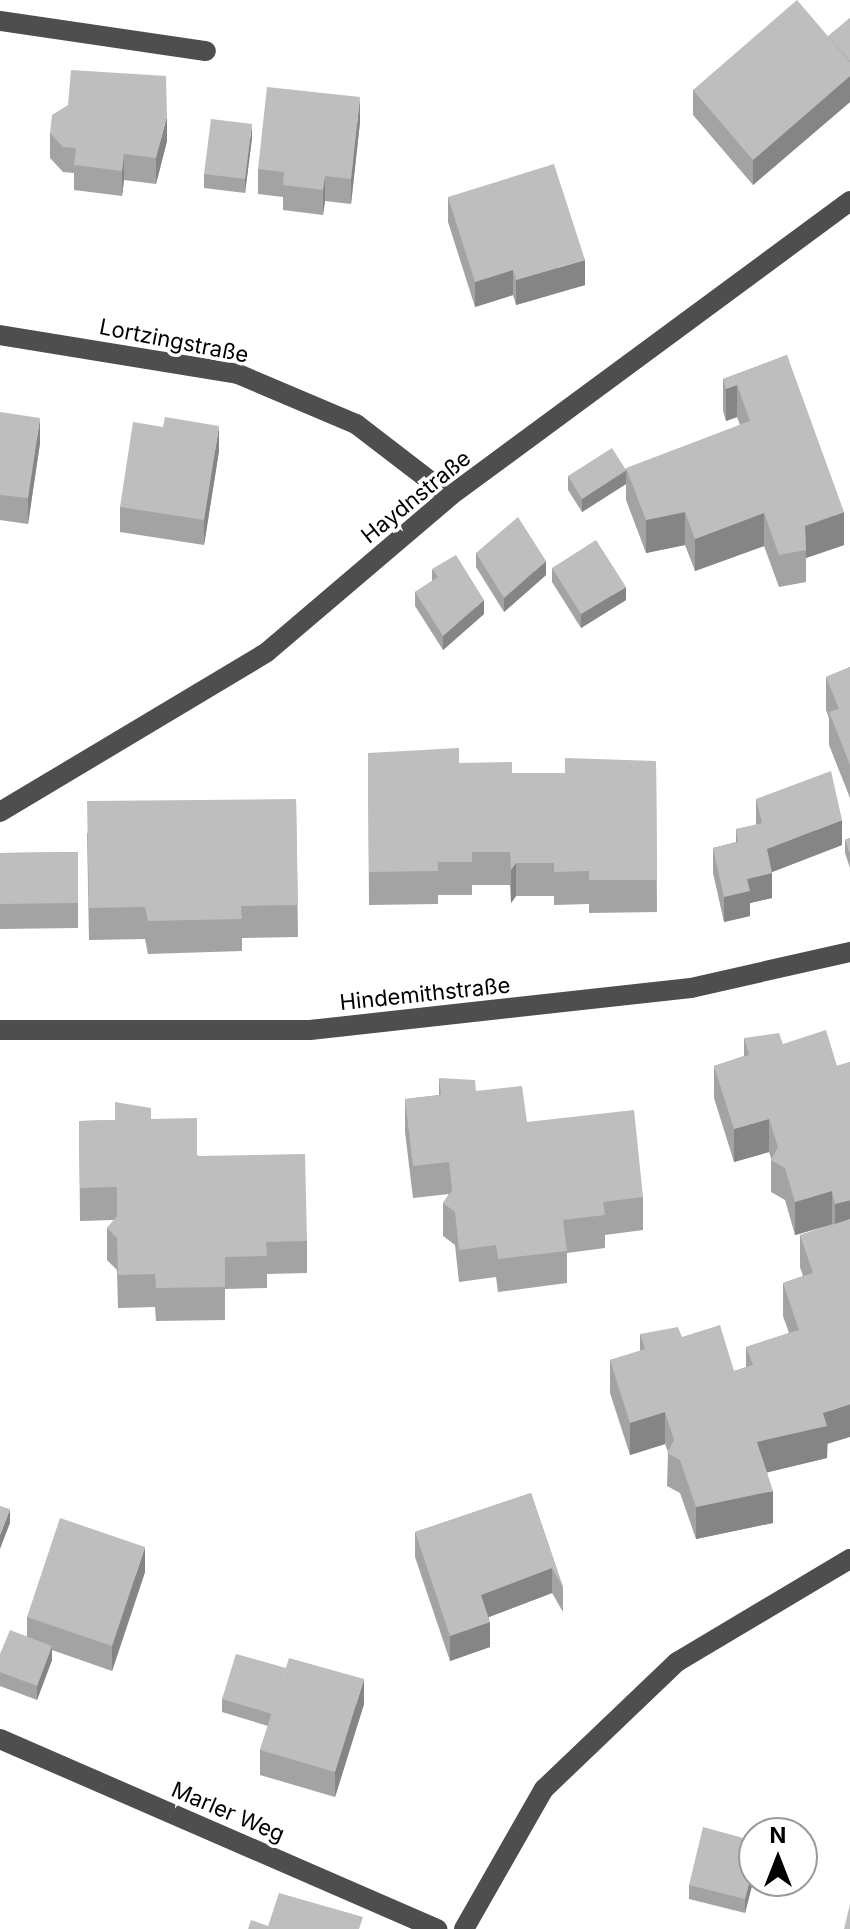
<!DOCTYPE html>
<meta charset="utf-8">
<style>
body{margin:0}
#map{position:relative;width:850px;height:1929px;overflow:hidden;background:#fff;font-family:Inter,sans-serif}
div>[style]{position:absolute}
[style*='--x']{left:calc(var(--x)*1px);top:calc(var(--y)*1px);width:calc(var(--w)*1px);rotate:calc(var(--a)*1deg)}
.minor>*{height:20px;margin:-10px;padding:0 10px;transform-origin:10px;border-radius:10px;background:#4e4e4e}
.wall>*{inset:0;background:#a3a3a3}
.shaded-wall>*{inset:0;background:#858585}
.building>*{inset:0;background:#bebebe}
span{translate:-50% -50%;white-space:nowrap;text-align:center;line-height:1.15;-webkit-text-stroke:7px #fff;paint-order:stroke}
.street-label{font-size:22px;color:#000}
.north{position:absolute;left:738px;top:1817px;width:80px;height:80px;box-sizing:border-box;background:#fff;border:2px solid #999;border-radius:50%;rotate:0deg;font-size:22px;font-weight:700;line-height:32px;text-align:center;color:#000}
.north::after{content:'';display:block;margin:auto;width:28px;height:36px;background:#000;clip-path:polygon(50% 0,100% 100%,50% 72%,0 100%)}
</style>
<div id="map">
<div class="minor">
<i style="--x:0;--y:21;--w:208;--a:8.3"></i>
<i style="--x:0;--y:335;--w:241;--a:9.3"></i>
<i style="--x:238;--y:374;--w:128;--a:23"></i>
<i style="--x:356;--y:424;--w:118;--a:37.5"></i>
<i style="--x:0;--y:812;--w:311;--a:-30.9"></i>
<i style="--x:267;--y:652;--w:240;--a:-40.4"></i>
<i style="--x:450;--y:496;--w:497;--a:-36.4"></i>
<i style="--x:0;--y:1030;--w:310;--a:0"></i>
<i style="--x:310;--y:1030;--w:383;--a:-6.3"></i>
<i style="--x:691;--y:988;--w:163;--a:-12.8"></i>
<i style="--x:0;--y:1739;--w:477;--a:23.5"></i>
<i style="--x:464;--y:1929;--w:161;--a:-60.3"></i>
<i style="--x:544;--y:1789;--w:184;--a:-43.7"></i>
<i style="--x:677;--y:1662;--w:201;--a:-30.8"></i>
</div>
<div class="wall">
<i style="clip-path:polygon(850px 18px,850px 102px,753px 185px,693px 115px,693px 90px,828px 37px)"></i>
<i style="clip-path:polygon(360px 122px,351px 204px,325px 201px,323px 215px,283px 210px,283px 197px,258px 194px,258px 169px)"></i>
<i style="clip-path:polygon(50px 133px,167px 141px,156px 184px,124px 180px,122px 196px,74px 190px,74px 173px,63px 172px,50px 158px)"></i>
<i style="clip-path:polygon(252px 138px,245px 193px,204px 188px,204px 174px)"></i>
<i style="clip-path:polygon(448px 197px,585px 285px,516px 305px,513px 295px,475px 307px,448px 222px)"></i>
<i style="clip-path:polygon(787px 355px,844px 545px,806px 558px,806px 582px,779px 587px,764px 546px,695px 571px,685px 545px,646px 553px,626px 500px,626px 484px,582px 512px,568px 490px,568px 476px,626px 469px,740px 425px,737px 417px,726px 421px,723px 411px,723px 379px)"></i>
<i style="clip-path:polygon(0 412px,40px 443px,28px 524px,0 520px)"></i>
<i style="clip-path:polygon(163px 427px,219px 451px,204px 545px,120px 532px,120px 507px)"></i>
<i style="clip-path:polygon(476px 553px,546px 575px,504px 612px,476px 567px)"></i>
<i style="clip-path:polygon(552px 568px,626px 600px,581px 628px,552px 582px)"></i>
<i style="clip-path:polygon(432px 569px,484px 614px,443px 650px,415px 606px,415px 592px,432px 581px)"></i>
<i style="clip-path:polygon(850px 667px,850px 798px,829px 745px,829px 718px,826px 710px,826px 677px)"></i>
<i style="clip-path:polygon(368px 753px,459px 763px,512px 773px,565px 773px,656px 761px,657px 912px,589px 913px,589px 904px,554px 905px,554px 896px,516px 896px,511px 903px,510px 885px,472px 885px,472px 895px,438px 895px,438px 904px,369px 905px)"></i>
<i style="clip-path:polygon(296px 799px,298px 937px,242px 938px,242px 951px,148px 954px,145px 939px,89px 940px,87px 833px)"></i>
<i style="clip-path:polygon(756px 799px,842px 845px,772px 872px,772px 898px,750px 903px,750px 916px,724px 922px,713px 873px,713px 848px,736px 842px,736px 829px,756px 825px)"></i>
<i style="clip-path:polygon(850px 838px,850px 868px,845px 853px,845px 840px)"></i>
<i style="clip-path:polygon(78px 852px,78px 928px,0 929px,0 853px)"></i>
<i style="clip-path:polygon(744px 1038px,783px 1044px,837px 1066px,850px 1062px,827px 1458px,767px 1472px,773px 1523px,696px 1539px,680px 1493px,667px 1486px,668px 1452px,665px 1444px,630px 1455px,610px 1393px,610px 1360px,640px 1351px,640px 1334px,682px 1337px,734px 1371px,746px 1367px,746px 1347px,789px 1333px,783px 1316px,783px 1283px,803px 1276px,800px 1267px,800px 1235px,832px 1225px,795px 1235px,785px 1200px,771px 1192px,771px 1158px,769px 1152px,734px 1162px,714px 1098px,714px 1066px,744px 1056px)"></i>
<i style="clip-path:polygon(439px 1078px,476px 1091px,643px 1197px,643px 1230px,605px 1235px,605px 1248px,567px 1253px,567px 1283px,498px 1292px,496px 1277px,459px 1282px,455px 1245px,443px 1236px,443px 1203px,449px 1194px,413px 1198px,405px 1132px,405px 1099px,439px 1095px)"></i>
<i style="clip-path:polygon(151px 1119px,307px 1241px,307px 1273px,267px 1274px,267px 1288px,225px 1289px,225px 1320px,156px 1321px,155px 1307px,118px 1308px,117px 1270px,107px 1260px,107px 1228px,114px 1220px,80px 1221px,79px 1121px)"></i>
<i style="clip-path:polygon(531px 1493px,563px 1587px,563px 1612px,552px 1593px,489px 1617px,490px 1647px,450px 1661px,415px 1557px,415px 1532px)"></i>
<i style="clip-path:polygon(145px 1572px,112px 1671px,52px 1650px,52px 1660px,37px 1700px,0 1686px,0 1654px,27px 1636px,27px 1617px)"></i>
<i style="clip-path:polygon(222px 1699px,364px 1704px,335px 1797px,260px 1775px,260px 1750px,268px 1726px,222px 1712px)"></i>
<i style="clip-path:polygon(754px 1841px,754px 1878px,745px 1913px,689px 1899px,689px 1885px)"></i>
</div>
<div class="shaded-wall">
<i style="clip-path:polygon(850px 76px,850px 102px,753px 185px,753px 160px)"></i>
<i style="clip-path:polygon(360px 97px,360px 122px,351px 204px,351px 179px)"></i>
<i style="clip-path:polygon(167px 116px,167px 141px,156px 184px,156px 158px)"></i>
<i style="clip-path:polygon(252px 124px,252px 138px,245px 193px,245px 179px)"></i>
<i style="clip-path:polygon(124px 154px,124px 180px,122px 196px,122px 171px)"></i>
<i style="clip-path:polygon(325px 176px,325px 201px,323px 215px,323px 190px)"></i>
<i style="clip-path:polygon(585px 260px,585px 285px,516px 305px,516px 280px)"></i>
<i style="clip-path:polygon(513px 270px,513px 295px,475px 307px,475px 282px)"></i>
<i style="clip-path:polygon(737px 385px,737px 417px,726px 421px,726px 389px)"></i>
<i style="clip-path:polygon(40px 418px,40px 443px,28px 524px,28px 498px)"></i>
<i style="clip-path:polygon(219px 426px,219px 451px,204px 545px,204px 520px)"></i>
<i style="clip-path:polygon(626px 471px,626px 484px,582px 512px,582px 499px)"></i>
<i style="clip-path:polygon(685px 512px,685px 545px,646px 553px,646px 520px)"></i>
<i style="clip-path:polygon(844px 512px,844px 545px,806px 558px,805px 526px)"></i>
<i style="clip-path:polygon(764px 513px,764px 546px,695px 571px,695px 539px)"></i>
<i style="clip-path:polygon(546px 561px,546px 575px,504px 612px,504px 598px)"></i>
<i style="clip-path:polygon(626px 587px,626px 600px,581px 628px,581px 614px)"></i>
<i style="clip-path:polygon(484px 600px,484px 614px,443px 650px,443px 636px)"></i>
<i style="clip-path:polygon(842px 820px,842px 845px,767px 874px,767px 849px)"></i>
<i style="clip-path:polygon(516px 863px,516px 896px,511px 903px,511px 870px)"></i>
<i style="clip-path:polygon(772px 873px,772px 898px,750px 903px,750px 916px,724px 922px,724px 897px,747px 879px)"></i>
<i style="clip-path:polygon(769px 1119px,769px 1152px,734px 1162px,734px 1129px)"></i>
<i style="clip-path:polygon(832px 1191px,832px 1224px,795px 1235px,795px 1202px)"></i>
<i style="clip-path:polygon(850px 1200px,850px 1232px,835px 1237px,835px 1204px)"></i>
<i style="clip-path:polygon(850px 1404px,850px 1437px,827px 1444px,827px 1458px,757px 1475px,757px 1442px,823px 1413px)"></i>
<i style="clip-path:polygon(665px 1412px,665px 1444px,630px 1455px,630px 1423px)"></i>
<i style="clip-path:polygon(773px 1491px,773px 1523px,696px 1539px,696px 1507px)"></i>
<i style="clip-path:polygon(10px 1509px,10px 1523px,0 1549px,0 1535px)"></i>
<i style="clip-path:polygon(145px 1547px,145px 1572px,112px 1671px,112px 1646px)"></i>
<i style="clip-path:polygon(552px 1568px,552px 1593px,481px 1620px,481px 1595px)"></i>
<i style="clip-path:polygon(490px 1622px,490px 1647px,450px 1661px,450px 1636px)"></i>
<i style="clip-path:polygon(52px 1646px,52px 1660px,37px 1700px,37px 1686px)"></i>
<i style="clip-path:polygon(364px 1679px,364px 1704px,335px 1797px,335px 1772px)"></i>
<i style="clip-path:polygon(754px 1865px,754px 1878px,745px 1913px,745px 1899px)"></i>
</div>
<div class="building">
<i style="clip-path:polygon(797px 0,850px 62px,850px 76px,753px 160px,693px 90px)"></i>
<i style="clip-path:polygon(850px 18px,850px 61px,828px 36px)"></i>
<i style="clip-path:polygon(71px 70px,166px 76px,167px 116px,156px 158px,124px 154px,122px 171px,74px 165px,76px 148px,63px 147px,50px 133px,52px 115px,68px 105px)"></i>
<i style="clip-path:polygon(267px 87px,360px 97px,351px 179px,325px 176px,323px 190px,283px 185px,284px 172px,258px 169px)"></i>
<i style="clip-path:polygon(211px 119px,252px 124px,245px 179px,204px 174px)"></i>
<i style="clip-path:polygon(554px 164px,585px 260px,516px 280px,513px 270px,475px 282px,448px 197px)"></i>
<i style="clip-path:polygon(787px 355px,844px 512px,805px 526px,806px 550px,779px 555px,764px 513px,695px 539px,685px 512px,646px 520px,626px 468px,750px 421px,737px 385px,726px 389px,723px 379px)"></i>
<i style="clip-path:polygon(0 412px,40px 418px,28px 498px,0 495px)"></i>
<i style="clip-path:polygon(165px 417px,219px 426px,204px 520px,120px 507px,133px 422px,163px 427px)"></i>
<i style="clip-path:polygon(612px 448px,626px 470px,582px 499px,568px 476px)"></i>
<i style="clip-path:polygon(518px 517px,546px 561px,504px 598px,476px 553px)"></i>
<i style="clip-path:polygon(596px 540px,626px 587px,581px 614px,552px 568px)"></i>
<i style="clip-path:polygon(456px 555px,484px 600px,443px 636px,415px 592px,438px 577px,432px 569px)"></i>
<i style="clip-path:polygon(850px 667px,850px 765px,829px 712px,839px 709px,826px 677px)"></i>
<i style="clip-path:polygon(459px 748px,459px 763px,512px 762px,512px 773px,565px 773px,565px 758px,656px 761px,657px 880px,589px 880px,589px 871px,554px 872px,554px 863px,516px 863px,511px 870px,510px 852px,472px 852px,472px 862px,438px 862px,438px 871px,369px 872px,368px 753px)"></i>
<i style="clip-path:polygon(831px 771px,842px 820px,767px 849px,772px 873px,747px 879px,750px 891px,724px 897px,713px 848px,738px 842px,736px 829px,762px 823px,756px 799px)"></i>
<i style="clip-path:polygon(296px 799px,298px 905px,241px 906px,242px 919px,148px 921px,145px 907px,89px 908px,87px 801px)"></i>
<i style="clip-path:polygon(850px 838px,850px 854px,845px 840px)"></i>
<i style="clip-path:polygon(78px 852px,78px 903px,0 904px,0 853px)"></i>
<i style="clip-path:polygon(826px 1030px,837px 1066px,850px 1062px,850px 1200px,835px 1204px,832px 1191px,795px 1202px,785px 1168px,771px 1160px,778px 1147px,769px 1119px,734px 1129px,714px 1066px,749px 1055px,744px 1038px,779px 1033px,783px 1044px)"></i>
<i style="clip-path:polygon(439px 1078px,475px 1080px,476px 1091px,522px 1086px,527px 1122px,634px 1110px,643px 1197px,603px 1202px,605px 1215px,563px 1220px,567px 1251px,498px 1259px,496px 1245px,459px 1250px,455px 1212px,443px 1203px,452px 1191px,449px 1162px,413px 1166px,405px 1099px,441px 1095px)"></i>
<i style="clip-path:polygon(115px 1102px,151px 1108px,151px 1119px,197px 1118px,197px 1156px,305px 1154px,307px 1241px,266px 1242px,267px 1256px,225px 1257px,225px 1287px,156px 1288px,155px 1274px,118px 1275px,117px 1238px,107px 1228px,117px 1216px,117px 1187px,80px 1188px,79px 1121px,115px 1120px)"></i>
<i style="clip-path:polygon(850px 1219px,850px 1404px,823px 1413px,827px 1426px,757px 1442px,773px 1491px,696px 1507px,680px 1460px,667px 1453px,674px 1440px,665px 1412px,630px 1423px,610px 1360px,645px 1349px,640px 1334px,678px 1327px,682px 1337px,720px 1325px,734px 1371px,753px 1365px,746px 1347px,799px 1330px,783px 1283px,813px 1273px,800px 1235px)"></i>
<i style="clip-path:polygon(531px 1493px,563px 1587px,552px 1568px,481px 1595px,490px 1622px,450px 1636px,415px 1532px)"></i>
<i style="clip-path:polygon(0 1506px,10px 1509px,0 1535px)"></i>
<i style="clip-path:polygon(60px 1518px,145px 1547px,112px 1646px,27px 1617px)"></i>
<i style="clip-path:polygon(10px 1630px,52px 1646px,37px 1686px,0 1672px,0 1654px)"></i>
<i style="clip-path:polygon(236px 1654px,286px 1668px,272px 1714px,222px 1699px)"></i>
<i style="clip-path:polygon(289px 1658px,364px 1679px,335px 1772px,260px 1750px)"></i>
<i style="clip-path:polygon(703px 1827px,754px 1841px,754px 1865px,745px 1899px,689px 1885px)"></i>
<i style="clip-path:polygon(279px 1893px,363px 1917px,359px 1929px,248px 1929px,251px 1920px,268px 1926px)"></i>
<i style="clip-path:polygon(850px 1904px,850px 1929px,844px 1929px)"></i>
</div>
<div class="street-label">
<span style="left:174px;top:341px;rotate:11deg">Lortzingstraße</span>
<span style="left:416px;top:497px;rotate:-39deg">Haydnstraße</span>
<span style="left:425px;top:994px;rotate:-6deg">Hindemithstraße</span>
<span style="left:228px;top:1812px;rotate:23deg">Marler Weg</span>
</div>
<div class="north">N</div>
</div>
